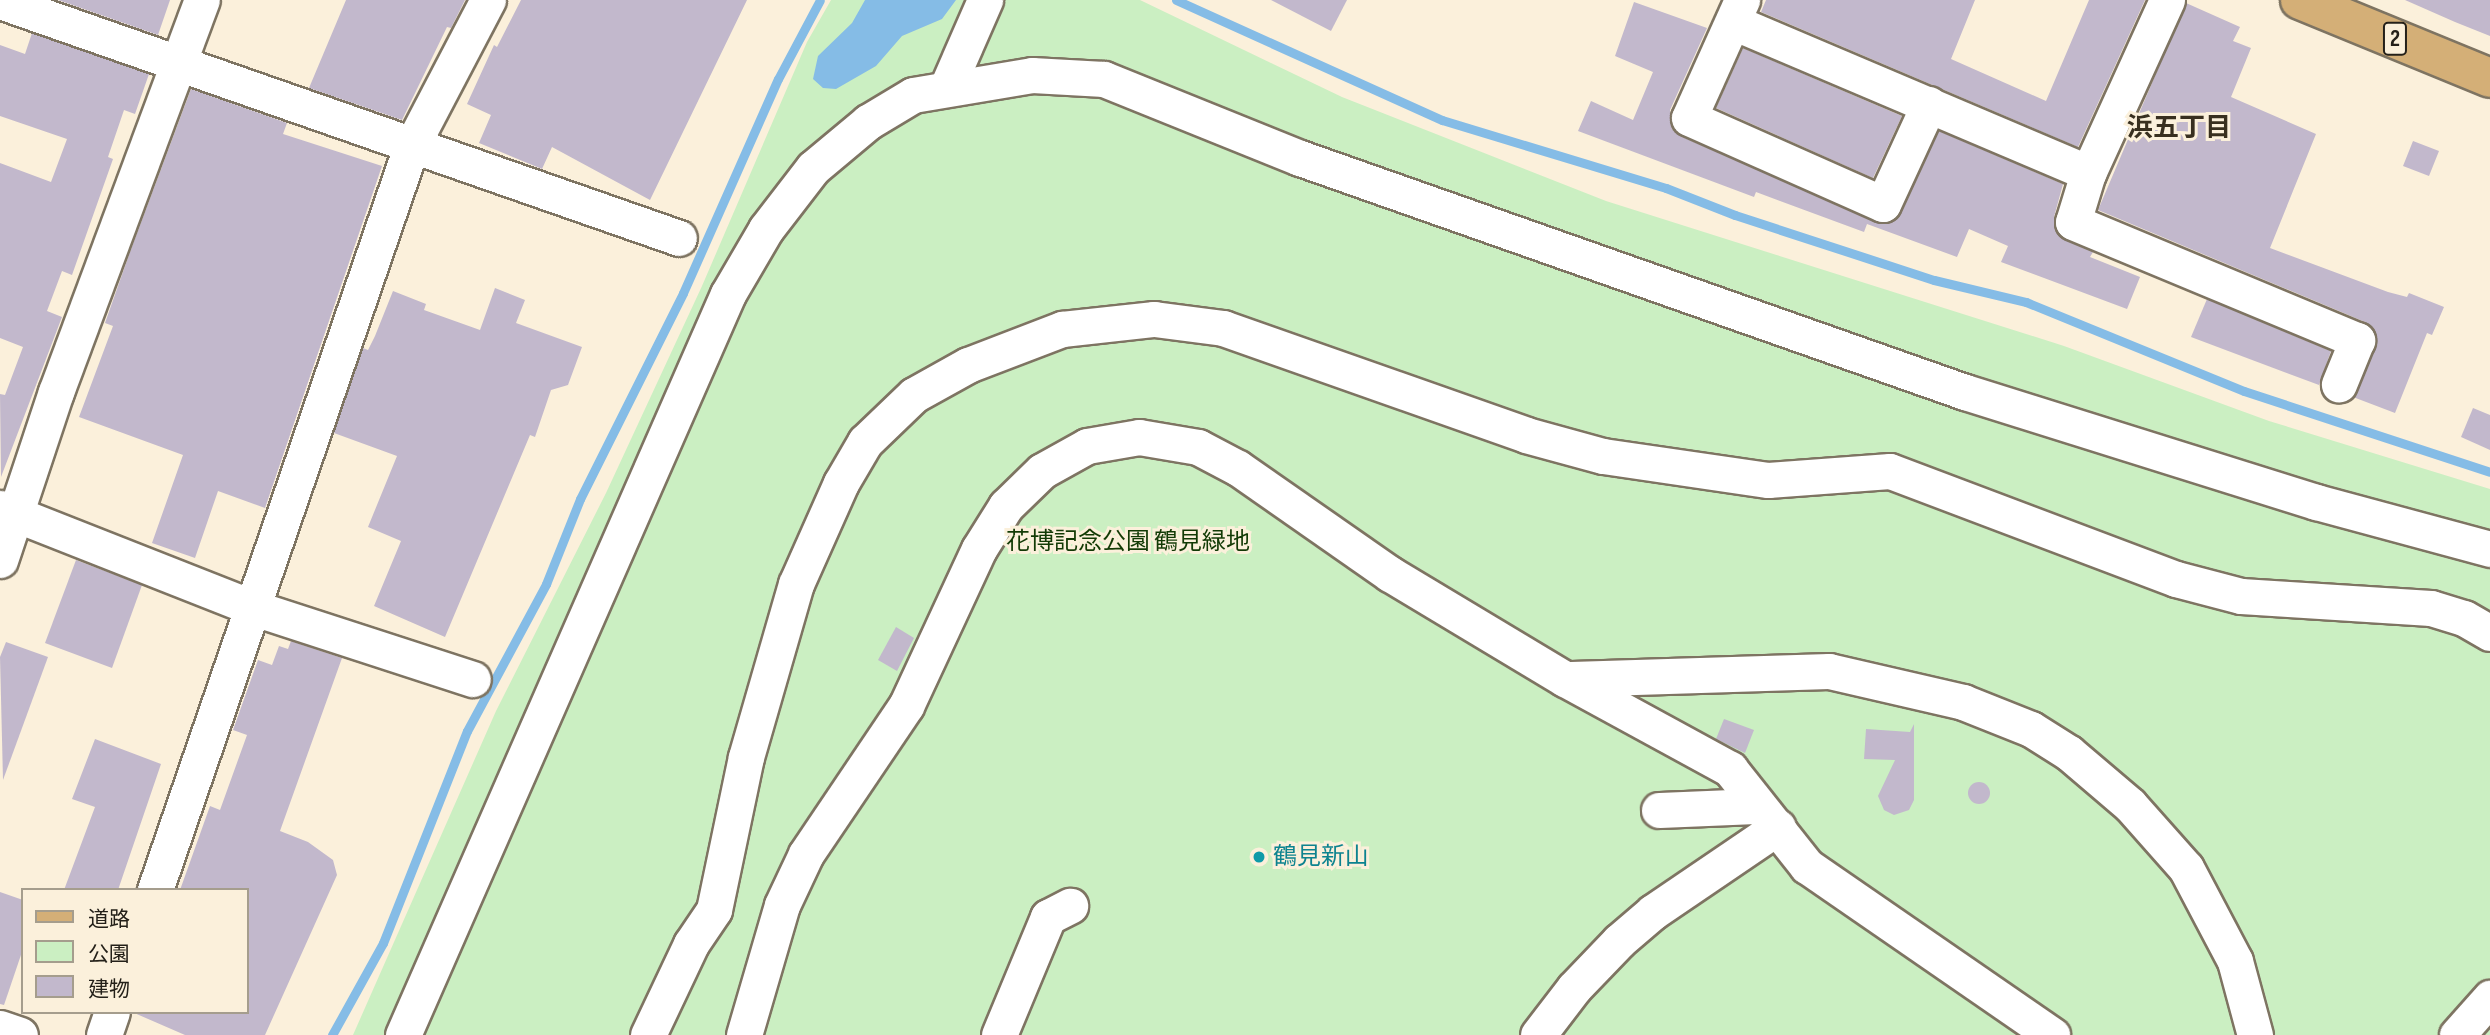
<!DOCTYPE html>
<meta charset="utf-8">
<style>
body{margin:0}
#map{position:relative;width:2490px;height:1035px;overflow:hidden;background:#fbf0db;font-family:"Sofia Sans Condensed","Noto Sans JP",sans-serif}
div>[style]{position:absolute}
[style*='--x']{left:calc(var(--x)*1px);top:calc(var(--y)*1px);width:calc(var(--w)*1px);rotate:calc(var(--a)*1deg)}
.green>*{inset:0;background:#cbefc2}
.water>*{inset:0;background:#85bce6}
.stream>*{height:9px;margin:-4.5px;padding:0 4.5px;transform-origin:4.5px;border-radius:4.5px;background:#85bce6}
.building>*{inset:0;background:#c2b8cc}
.round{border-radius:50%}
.roads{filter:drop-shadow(2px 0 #7e7462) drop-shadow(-2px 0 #7e7462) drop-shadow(0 2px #7e7462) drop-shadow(0 -2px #7e7462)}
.minor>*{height:35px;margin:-17.5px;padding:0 17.5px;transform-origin:17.5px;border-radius:17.5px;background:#fff}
.major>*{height:38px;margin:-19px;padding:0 19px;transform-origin:19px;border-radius:19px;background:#d4af77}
.dots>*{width:19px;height:19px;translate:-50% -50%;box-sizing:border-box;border:4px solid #fbf0db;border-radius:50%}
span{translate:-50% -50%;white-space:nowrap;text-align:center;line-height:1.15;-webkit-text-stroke:6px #fbf0db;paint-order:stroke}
.shield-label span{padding:2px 5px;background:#fbf0db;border:2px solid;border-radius:5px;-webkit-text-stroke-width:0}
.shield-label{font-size:23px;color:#242019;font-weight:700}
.park-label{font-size:24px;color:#123a05}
.culture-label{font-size:24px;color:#0d838f}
.left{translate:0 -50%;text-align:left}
.neighbourhood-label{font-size:26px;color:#382f1f;font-weight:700}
.legend{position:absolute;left:21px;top:888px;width:228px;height:126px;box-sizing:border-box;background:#fbf0db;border:2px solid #a59d8d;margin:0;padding:9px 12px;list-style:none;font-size:21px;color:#242019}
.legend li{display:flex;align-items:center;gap:14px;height:35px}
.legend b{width:35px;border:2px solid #a59d8d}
</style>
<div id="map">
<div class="green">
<i style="clip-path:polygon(831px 0,1140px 0,1342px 97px,1606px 201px,2064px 346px,2269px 421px,2490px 489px,2490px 1035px,353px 1035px,496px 711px,606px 493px,702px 286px,807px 42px)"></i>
</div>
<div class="water">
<i style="clip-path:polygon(865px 0,956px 0,942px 19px,902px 36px,876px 66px,836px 89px,823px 88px,813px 79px,818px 56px,852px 23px)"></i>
</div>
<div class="stream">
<i style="--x:1176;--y:0;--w:292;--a:24.3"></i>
<i style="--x:1442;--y:120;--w:234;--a:16.9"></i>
<i style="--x:1666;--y:188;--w:74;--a:21.4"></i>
<i style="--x:1735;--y:215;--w:209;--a:18.1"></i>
<i style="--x:1934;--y:280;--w:95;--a:13.4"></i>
<i style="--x:2026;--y:302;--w:235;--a:22.2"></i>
<i style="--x:2244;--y:391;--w:259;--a:18.2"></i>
<i style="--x:332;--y:1035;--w:105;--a:-61"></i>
<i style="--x:383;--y:943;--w:228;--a:-68.4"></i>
<i style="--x:467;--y:731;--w:167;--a:-61.7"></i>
<i style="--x:546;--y:584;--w:92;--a:-68.2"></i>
<i style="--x:580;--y:499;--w:230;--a:-63.4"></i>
<i style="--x:683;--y:293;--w:234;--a:-66.1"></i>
<i style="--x:778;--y:79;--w:89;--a:-62"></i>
</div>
<div class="building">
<i style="clip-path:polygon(58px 0,170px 0,158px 35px)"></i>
<i style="clip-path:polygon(346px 0,465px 0,451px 28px,447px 27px,402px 120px,309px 88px)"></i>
<i style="clip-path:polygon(521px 0,747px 0,650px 200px,552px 147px,542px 169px,479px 143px,491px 115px,467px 104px,494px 45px,497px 47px)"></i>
<i style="clip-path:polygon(1271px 0,1347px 0,1331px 31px)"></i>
<i style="clip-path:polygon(1766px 0,1975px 0,1951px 59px,2046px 101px,2089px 0,2145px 0,2078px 147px,1761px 12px)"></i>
<i style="clip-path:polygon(2405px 0,2490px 0,2490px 36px,2455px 22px)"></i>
<i style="clip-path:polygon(1634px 2px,1707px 28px,1670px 110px,1672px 129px,1680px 136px,1884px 224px,1901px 212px,1939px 131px,2063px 184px,2054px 217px,2057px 234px,2093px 252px,2090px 257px,2140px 277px,2127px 309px,2001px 262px,2008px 246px,1969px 229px,1957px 257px,1867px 224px,1864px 232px,1756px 192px,1754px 197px,1578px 131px,1591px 101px,1633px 120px,1653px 72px,1615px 56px)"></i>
<i style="clip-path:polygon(2186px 3px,2240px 27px,2233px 41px,2251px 48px,2231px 97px,2316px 134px,2270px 248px,2388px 292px,2407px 297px,2409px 293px,2444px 307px,2432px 335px,2427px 333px,2395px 413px,2353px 397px,2376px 347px,2373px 328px,2365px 322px,2098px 210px)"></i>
<i style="clip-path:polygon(32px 33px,149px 74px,135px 114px,124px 110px,108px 157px,113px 159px,72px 275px,62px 271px,47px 311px,62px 317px,1px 477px,0 394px,5px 395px,23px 347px,0 338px,0 163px,51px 182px,67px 139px,0 116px,0 45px,25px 54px)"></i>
<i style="clip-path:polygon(1743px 48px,1902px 116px,1873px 178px,1716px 108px)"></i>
<i style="clip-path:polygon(191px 89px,287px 123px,283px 134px,382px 166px,265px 508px,218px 491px,195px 558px,152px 543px,183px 455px,79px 417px,113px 326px,105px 323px,130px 252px)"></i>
<i style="clip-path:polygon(2413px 141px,2439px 151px,2429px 176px,2403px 166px)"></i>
<i style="clip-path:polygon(495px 288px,525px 300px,516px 323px,582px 347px,568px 385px,551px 390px,535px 437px,530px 435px,445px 637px,374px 606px,401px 541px,368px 527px,397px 456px,334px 433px,363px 348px,368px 350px,375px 336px,393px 291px,426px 304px,424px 310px,480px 330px)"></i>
<i style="clip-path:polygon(2207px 299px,2331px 351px,2319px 385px,2191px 337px)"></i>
<i style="clip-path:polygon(2473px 408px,2490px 415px,2490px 450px,2461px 437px)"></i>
<i style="clip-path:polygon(76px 560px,142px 585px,112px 668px,45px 643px)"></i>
<i style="clip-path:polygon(896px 627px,914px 638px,897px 671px,878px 660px)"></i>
<i style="clip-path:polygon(291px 641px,342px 658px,280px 831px,308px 842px,333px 860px,337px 875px,265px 1035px,185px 1035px,132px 1012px,247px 1012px,247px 890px,180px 890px,210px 806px,220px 810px,247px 735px,233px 730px,258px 660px,272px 665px,279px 646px,288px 649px)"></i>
<i style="clip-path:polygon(6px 642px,48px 657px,3px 780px,0 657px)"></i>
<i style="clip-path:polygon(1724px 719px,1754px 730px,1745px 753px,1716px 739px)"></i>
<i style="clip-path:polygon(1914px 724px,1914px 800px,1909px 810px,1894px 815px,1884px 810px,1878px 796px,1895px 760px,1864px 759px,1866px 729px,1910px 732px)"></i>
<i style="clip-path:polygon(95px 739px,161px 764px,118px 890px,64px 890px,95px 807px,72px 799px)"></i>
<i class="round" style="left:1968px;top:782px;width:22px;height:22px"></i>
<i style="clip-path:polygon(0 892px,23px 900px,23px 949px,4px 1005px,0 1004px)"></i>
</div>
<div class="roads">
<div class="minor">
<i style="--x:1742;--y:0;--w:129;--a:114.2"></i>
<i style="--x:1689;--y:118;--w:212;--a:23.9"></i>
<i style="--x:1883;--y:204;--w:110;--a:-65.3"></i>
<i style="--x:2167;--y:0;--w:190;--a:114.5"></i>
<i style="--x:2088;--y:173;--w:51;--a:107"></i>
<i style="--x:2073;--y:222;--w:308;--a:22.6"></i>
<i style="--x:2357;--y:340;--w:48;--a:112.2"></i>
<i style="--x:0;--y:1;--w:719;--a:19.24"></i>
<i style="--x:1733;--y:22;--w:386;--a:23"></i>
<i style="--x:947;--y:87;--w:95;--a:-66.4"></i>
<i style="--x:0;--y:508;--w:273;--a:21.5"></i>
<i style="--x:254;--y:608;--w:230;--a:18"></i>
<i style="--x:0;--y:560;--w:177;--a:-71.6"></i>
<i style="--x:56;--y:392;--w:418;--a:-69.6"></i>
<i style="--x:1571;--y:679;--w:258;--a:-1.8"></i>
<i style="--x:1829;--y:671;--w:138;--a:13"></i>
<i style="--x:1963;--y:702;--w:73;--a:21.7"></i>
<i style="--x:2031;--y:729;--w:45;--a:32.3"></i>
<i style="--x:2069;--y:753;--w:80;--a:40.4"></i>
<i style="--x:2130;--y:805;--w:84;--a:48.4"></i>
<i style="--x:2186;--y:868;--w:105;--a:62.2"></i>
<i style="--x:2235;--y:961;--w:77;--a:74.9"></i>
<i style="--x:1659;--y:810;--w:97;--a:-2.4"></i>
<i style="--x:155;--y:890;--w:786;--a:-70.99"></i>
<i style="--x:411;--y:147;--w:166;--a:-62.4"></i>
<i style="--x:0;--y:1028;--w:21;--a:19"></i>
<i style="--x:104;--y:1035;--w:24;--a:-71"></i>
<i style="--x:403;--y:1035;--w:809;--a:-66.32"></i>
<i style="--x:728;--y:294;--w:75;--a:-59.7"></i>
<i style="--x:766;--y:229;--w:77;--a:-52.4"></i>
<i style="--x:813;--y:168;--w:72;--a:-39.9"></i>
<i style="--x:868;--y:122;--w:52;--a:-31"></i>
<i style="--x:913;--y:95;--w:121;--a:-9.5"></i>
<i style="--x:1032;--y:75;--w:72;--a:3.2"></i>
<i style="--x:1104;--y:79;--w:211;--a:22"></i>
<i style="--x:1300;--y:158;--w:705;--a:19.39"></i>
<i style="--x:1965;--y:392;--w:368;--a:17.4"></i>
<i style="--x:2316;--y:502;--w:180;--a:15.1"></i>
<i style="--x:648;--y:1035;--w:101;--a:-64.7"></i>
<i style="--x:691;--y:944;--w:41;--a:-55.9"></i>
<i style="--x:714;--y:910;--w:156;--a:-78.2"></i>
<i style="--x:746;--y:757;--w:180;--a:-73.9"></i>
<i style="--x:796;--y:584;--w:111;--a:-66"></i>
<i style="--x:841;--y:483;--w:48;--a:-59.7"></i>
<i style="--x:865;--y:442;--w:68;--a:-43.8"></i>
<i style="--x:914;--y:395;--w:62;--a:-29.1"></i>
<i style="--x:968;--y:365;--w:101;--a:-21"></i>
<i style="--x:1062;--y:329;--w:93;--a:-6.2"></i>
<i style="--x:1154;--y:319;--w:70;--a:7.4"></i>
<i style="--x:1223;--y:328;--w:321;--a:19.4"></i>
<i style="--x:1526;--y:435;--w:80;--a:15.3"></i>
<i style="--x:1603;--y:456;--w:167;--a:8.3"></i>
<i style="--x:1768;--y:480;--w:122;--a:-4.2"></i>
<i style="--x:1890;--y:471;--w:306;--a:20.7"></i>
<i style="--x:2176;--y:579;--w:67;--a:14.7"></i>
<i style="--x:2241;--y:596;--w:190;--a:3.6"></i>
<i style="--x:2431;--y:608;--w:34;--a:17"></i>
<i style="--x:2464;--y:618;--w:30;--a:30"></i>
<i style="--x:744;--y:1035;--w:135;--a:-73.7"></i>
<i style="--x:782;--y:905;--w:56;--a:-64.8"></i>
<i style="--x:806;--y:854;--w:179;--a:-56"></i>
<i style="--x:906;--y:706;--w:173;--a:-65.1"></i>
<i style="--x:979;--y:549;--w:51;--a:-57.9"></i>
<i style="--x:1006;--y:506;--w:50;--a:-44.2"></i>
<i style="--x:1042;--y:471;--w:51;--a:-29.1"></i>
<i style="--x:1087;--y:446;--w:53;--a:-9.8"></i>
<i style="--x:1139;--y:437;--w:60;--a:9.6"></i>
<i style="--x:1198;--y:447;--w:45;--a:27.7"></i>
<i style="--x:1238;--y:468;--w:185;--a:34.9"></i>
<i style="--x:1390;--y:574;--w:204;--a:31"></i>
<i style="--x:1565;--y:679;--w:188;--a:28.6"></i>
<i style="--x:1730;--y:769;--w:124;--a:51.6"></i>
<i style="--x:1807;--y:866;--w:298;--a:34.6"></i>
<i style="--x:999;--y:1035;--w:128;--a:-67.4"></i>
<i style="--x:1048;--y:917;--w:25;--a:-27"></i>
<i style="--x:1538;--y:1035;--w:59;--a:-52.5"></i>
<i style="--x:1574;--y:988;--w:65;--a:-46.2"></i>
<i style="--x:1619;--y:941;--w:45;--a:-40.5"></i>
<i style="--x:1653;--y:912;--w:151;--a:-34.2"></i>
<i style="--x:2457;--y:1035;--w:50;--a:-48.3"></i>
</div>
<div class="major">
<i style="--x:2300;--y:0;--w:205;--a:22.3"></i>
</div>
</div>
<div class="dots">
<i style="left:1259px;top:857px;background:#0f9aa8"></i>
</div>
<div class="shield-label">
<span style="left:2395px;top:39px">2</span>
</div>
<div class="park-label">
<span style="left:1128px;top:542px">花博記念公園 鶴見緑地</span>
</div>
<div class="culture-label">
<span class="left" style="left:1273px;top:857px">鶴見新山</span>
</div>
<div class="neighbourhood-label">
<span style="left:2179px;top:129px">浜五丁目</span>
</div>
<ul class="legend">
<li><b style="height:9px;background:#d4af77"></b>道路</li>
<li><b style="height:19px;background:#cbefc2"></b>公園</li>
<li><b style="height:19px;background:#c2b8cc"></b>建物</li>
</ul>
</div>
